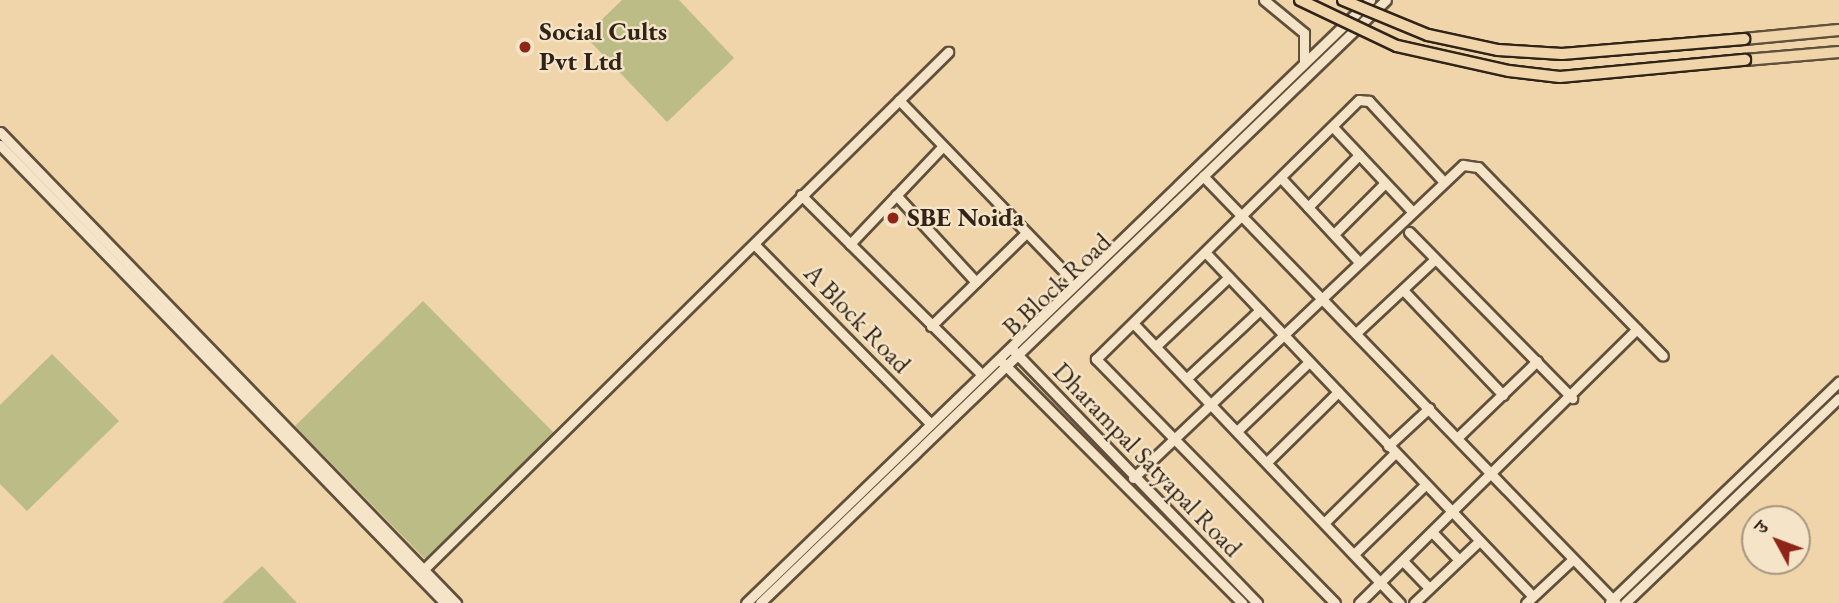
<!DOCTYPE html>
<meta charset="utf-8">
<style>
body{margin:0}
#map{position:relative;width:1839px;height:603px;overflow:hidden;background:#efd5a9;font-family:"EB Garamond","Noto Serif Devanagari",serif}
div>[style]{position:absolute}
[style*='--x']{left:calc(var(--x)*1px);top:calc(var(--y)*1px);width:calc(var(--w)*1px);rotate:calc(var(--a)*1deg)}
.green>*{inset:0;background:#bcbc86}
.roads{filter:drop-shadow(2px 0 #60503c) drop-shadow(-2px 0 #60503c) drop-shadow(0 2px #60503c) drop-shadow(0 -2px #60503c)}
.minor>*{height:9px;margin:-4.5px;padding:0 4.5px;transform-origin:4.5px;border-radius:4.5px;background:#f5e4c7}
.major>*{height:10px;margin:-5px;padding:0 5px;transform-origin:5px;border-radius:5px;background:#efd5a9}
.bridges{filter:drop-shadow(2px 0 #302318) drop-shadow(-2px 0 #302318) drop-shadow(0 2px #302318) drop-shadow(0 -2px #302318)}
.major-bridge>*{height:10px;margin:-5px;padding:0 5px;transform-origin:5px;border-radius:5px;background:#efd5a9}
.dots>*{width:19px;height:19px;translate:-50% -50%;box-sizing:border-box;border:4px solid #f5e4c7;border-radius:50%}
span{translate:-50% -50%;white-space:nowrap;text-align:center;line-height:1.15;-webkit-text-stroke:5px #f5e4c7;paint-order:stroke}
.poi-label{font-size:26px;color:#302318;font-weight:700}
.left{translate:0 -50%;text-align:left}
.street-label{font-size:26px;color:#302318}
.north{position:absolute;left:1741px;top:505px;width:70px;height:70px;box-sizing:border-box;background:#f5e4c7;border:2px solid #a69781;border-radius:50%;rotate:311deg;font-size:19px;font-weight:700;line-height:28px;text-align:center;color:#302318}
.north::after{content:'';display:block;margin:auto;width:24px;height:32px;background:#8f2418;clip-path:polygon(50% 0,100% 100%,50% 72%,0 100%)}
</style>
<div id="map">
<div class="green">
<i style="clip-path:polygon(622px 0,679px 0,734px 58px,667px 122px,585px 36px)"></i>
<i style="clip-path:polygon(423px 301px,554px 433px,425px 559px,295px 426px)"></i>
<i style="clip-path:polygon(52px 354px,119px 421px,27px 511px,0 484px,0 405px)"></i>
<i style="clip-path:polygon(262px 566px,297px 603px,222px 603px)"></i>
</div>
<div class="roads">
<div class="minor">
<i style="--x:1264;--y:0;--w:52;--a:39.5"></i>
<i style="--x:1304;--y:33;--w:30;--a:90"></i>
<i style="--x:899;--y:100;--w:255;--a:46.1"></i>
<i style="--x:1333;--y:127;--w:115;--a:46.8"></i>
<i style="--x:0;--y:132;--w:656;--a:45.93"></i>
<i style="--x:0;--y:145;--w:639;--a:45.82"></i>
<i style="--x:1203;--y:176;--w:594;--a:45.95"></i>
<i style="--x:1281;--y:178;--w:115;--a:47.1"></i>
<i style="--x:801;--y:195;--w:252;--a:44.8"></i>
<i style="--x:896;--y:195;--w:118;--a:47.4"></i>
<i style="--x:1308;--y:207;--w:73;--a:-45.6"></i>
<i style="--x:1409;--y:232;--w:233;--a:45.5"></i>
<i style="--x:1334;--y:234;--w:71;--a:-45"></i>
<i style="--x:754;--y:244;--w:252;--a:45.5"></i>
<i style="--x:850;--y:244;--w:134;--a:-46.5"></i>
<i style="--x:1205;--y:252;--w:475;--a:46.4"></i>
<i style="--x:1403;--y:290;--w:145;--a:46.4"></i>
<i style="--x:1133;--y:323;--w:387;--a:46.4"></i>
<i style="--x:931;--y:326;--w:133;--a:-44.4"></i>
<i style="--x:1356;--y:333;--w:108;--a:-43.1"></i>
<i style="--x:1156;--y:346;--w:100;--a:-43.4"></i>
<i style="--x:1012;--y:349;--w:353;--a:46"></i>
<i style="--x:1001;--y:361;--w:342;--a:45.1"></i>
<i style="--x:1187;--y:378;--w:100;--a:-43"></i>
<i style="--x:1237;--y:431;--w:100;--a:-43.8"></i>
<i style="--x:1457;--y:438;--w:111;--a:-43.9"></i>
<i style="--x:1388;--y:446;--w:56;--a:-42.8"></i>
<i style="--x:1267;--y:462;--w:100;--a:-44.6"></i>
<i style="--x:1133;--y:478;--w:455;--a:-43.5"></i>
<i style="--x:1463;--y:165;--w:15;--a:8"></i>
<i style="--x:1478;--y:167;--w:264;--a:45.6"></i>
<i style="--x:1324;--y:523;--w:100;--a:-44.6"></i>
<i style="--x:1433;--y:533;--w:37;--a:46"></i>
<i style="--x:1354;--y:554;--w:99;--a:-44.2"></i>
<i style="--x:1403;--y:561;--w:37;--a:46"></i>
<i style="--x:418;--y:575;--w:745;--a:-44.62"></i>
<i style="--x:1610;--y:602;--w:318;--a:-43.9"></i>
<i style="--x:746;--y:603;--w:868;--a:-44.02"></i>
<i style="--x:760;--y:603;--w:869;--a:-43.93"></i>
<i style="--x:1335;--y:603;--w:342;--a:-134.4"></i>
<i style="--x:1096;--y:359;--w:369;--a:-44.6"></i>
<i style="--x:1359;--y:100;--w:10;--a:6"></i>
<i style="--x:1369;--y:101;--w:109;--a:47.2"></i>
<i style="--x:1359;--y:603;--w:390;--a:-44.6"></i>
<i style="--x:1414;--y:603;--w:90;--a:-43.6"></i>
<i style="--x:1526;--y:603;--w:63;--a:-43.1"></i>
<i style="--x:1625;--y:603;--w:296;--a:-43.8"></i>
</div>
<div class="major">
<i style="--x:1744;--y:39;--w:95;--a:-5.4"></i>
<i style="--x:1745;--y:60;--w:94;--a:-4.9"></i>
</div>
</div>
<div class="bridges">
<div class="major-bridge">
<i style="--x:1300;--y:0;--w:107;--a:25.4"></i>
<i style="--x:1397;--y:46;--w:115;--a:12.6"></i>
<i style="--x:1509;--y:71;--w:51;--a:6.7"></i>
<i style="--x:1560;--y:77;--w:186;--a:-5.3"></i>
<i style="--x:1343;--y:0;--w:92;--a:22.4"></i>
<i style="--x:1428;--y:35;--w:72;--a:12.1"></i>
<i style="--x:1498;--y:50;--w:64;--a:3.6"></i>
<i style="--x:1562;--y:54;--w:183;--a:-4.7"></i>
</div>
</div>
<div class="dots">
<i style="left:525px;top:47px;background:#8f2418"></i>
<i style="left:893px;top:218px;background:#8f2418"></i>
</div>
<div class="poi-label">
<span class="left" style="left:539px;top:47px">Social Cults<br>Pvt Ltd</span>
<span class="left" style="left:907px;top:218px">SBE Noida</span>
</div>
<div class="street-label">
<span style="left:1057px;top:285px;rotate:-43deg">B Block Road</span>
<span style="left:857px;top:319px;rotate:46deg">A Block Road</span>
<span style="left:1147px;top:460px;rotate:46deg">Dharampal Satyapal Road</span>
</div>
<div class="north">उ</div>
</div>
